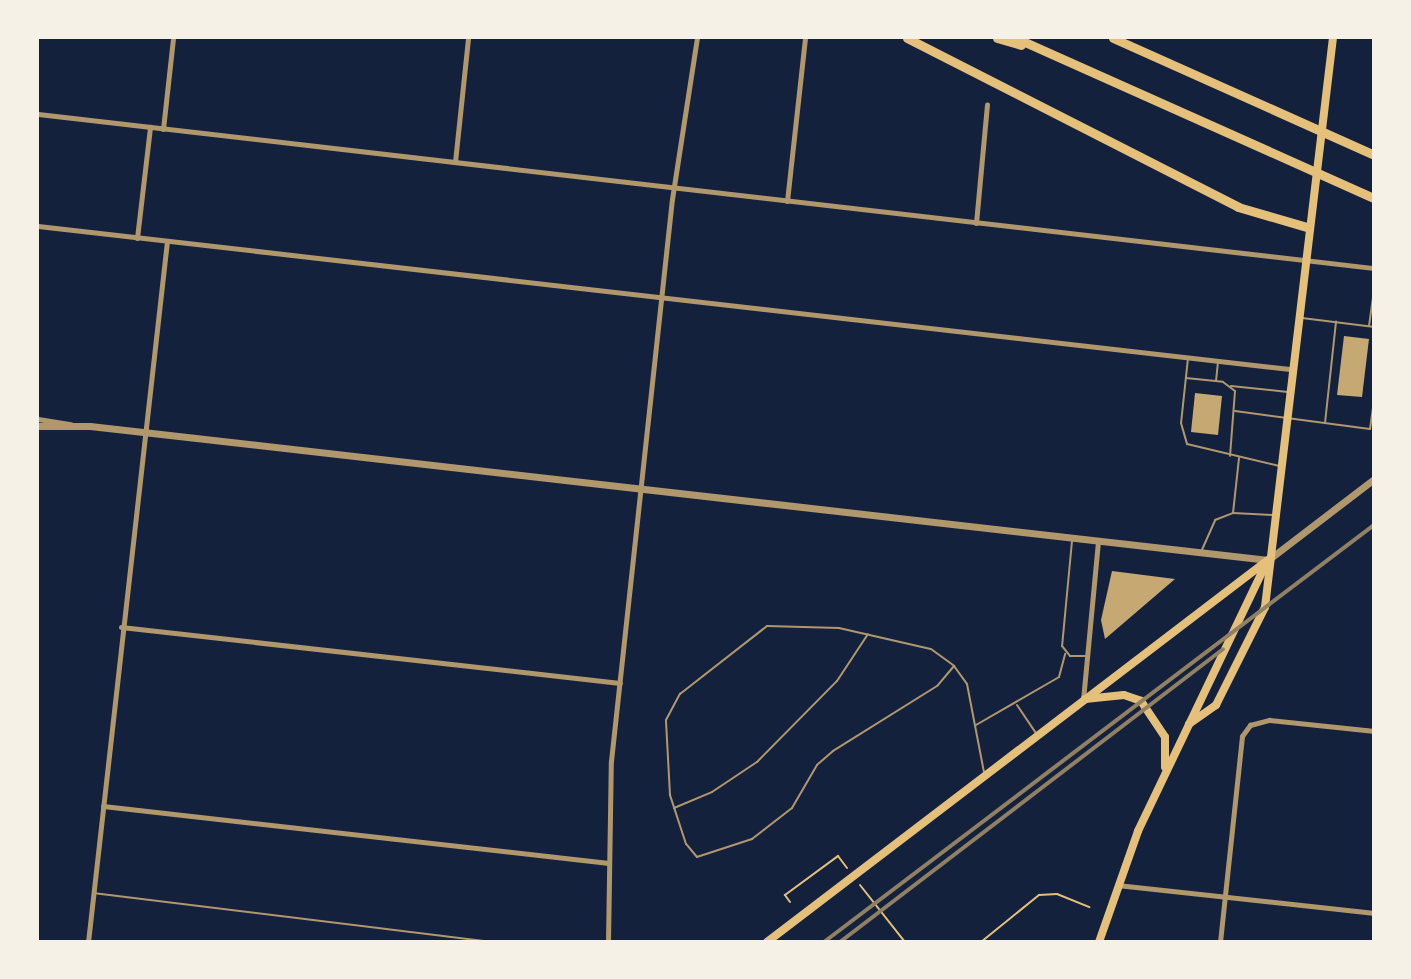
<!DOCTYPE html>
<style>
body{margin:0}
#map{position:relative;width:1411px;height:979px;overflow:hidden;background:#14213d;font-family:"Exo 2",sans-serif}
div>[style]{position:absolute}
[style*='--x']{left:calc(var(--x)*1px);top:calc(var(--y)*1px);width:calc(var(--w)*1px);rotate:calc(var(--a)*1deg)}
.building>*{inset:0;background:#c6a872}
.path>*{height:2px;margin:-1px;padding:0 1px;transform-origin:1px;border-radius:1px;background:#e5c07b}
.service>*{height:2px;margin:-1px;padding:0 1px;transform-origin:1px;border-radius:1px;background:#b1986c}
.minor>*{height:5px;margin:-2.5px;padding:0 2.5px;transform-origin:2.5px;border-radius:2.5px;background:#b1986c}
.tertiary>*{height:7px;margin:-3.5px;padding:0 3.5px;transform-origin:3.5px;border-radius:3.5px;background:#b1986c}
.secondary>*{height:8px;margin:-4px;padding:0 4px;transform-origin:4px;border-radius:4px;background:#e5c07b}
.motorway>*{height:9px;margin:-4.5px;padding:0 4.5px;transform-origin:4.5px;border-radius:4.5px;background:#e5c07b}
.rail>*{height:4px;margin:-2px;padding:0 2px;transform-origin:2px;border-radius:2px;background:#918062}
span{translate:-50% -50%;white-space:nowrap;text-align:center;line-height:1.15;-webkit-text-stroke:4.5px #f6f1e7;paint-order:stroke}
.frame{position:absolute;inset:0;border:39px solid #f6f1e7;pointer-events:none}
</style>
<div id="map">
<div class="building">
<i style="clip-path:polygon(1344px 336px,1369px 339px,1362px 397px,1337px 395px)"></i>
<i style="clip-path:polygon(1195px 393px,1222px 396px,1218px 435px,1191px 432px)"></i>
<i style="clip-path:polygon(1112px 571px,1175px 579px,1105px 639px,1101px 620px)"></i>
</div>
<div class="path">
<i style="--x:860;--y:885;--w:73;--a:51.7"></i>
<i style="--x:790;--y:902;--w:9;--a:-126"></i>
<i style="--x:785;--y:895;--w:66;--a:-36.3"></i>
<i style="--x:838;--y:856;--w:15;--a:53"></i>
<i style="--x:981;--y:942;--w:75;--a:-39"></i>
<i style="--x:1039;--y:895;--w:18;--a:-3"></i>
<i style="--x:1057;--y:894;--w:35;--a:22"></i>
</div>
<div class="service">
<i style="--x:1302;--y:318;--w:73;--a:7.1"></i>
<i style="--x:1369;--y:326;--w:35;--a:-82"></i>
<i style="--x:1188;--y:358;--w:65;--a:96.1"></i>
<i style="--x:1181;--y:423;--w:22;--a:74"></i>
<i style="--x:1187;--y:444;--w:95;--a:13.4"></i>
<i style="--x:1186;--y:378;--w:37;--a:6"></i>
<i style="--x:1223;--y:382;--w:15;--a:37"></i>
<i style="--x:1235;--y:391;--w:65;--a:94.4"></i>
<i style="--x:1216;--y:381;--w:18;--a:-84"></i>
<i style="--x:1231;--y:386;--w:57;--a:6"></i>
<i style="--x:1235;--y:411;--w:136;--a:7.6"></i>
<i style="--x:1370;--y:429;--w:29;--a:-82"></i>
<i style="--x:1325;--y:423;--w:102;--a:-83.8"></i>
<i style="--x:1239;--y:458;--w:55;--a:96.2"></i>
<i style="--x:1233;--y:513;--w:40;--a:2.9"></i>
<i style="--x:1072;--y:541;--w:105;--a:95.4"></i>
<i style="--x:1062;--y:646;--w:13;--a:51"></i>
<i style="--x:1070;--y:656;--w:16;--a:0"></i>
<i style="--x:1201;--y:552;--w:35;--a:-66"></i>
<i style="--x:1215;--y:520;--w:19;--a:-21"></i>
<i style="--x:954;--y:666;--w:26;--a:130"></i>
<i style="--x:937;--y:686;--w:123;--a:148"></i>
<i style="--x:833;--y:751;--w:21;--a:139"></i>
<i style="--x:817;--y:765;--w:50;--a:120.2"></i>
<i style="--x:792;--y:808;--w:51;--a:142.2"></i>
<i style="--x:752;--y:839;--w:58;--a:161.9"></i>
<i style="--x:697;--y:857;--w:17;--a:-130"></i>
<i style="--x:686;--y:844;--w:52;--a:-108.1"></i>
<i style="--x:670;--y:795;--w:75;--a:-93.1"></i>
<i style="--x:666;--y:720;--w:30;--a:-62"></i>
<i style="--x:680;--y:694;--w:110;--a:-38"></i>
<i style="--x:767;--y:626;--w:72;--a:1.6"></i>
<i style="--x:839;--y:628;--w:94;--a:12.9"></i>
<i style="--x:931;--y:649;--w:29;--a:36"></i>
<i style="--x:954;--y:666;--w:22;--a:54"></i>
<i style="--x:967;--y:684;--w:90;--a:79.1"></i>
<i style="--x:1017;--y:705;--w:36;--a:56"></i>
<i style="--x:976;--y:725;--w:96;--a:-30"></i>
<i style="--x:1059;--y:677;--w:24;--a:-75"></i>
<i style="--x:674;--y:808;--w:41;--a:-22.8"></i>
<i style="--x:712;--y:792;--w:54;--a:-33.7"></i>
<i style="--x:757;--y:762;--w:114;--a:-45.4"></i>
<i style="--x:837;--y:681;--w:56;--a:-56.6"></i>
<i style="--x:93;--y:893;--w:404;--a:7"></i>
</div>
<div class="minor">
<i style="--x:38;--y:114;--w:1345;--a:6.58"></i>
<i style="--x:163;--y:129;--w:92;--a:-83.7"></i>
<i style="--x:455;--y:162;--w:125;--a:-84"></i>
<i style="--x:787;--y:201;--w:164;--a:-83.7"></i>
<i style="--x:976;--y:223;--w:119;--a:-84.7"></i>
<i style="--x:38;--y:226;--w:1260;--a:6.52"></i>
<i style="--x:137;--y:238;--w:112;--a:-83.3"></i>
<i style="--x:38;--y:419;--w:33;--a:9"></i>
<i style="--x:121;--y:627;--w:502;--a:6.4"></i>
<i style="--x:1083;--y:700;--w:160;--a:-84.6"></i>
<i style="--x:103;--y:806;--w:509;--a:6.43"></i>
<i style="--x:1117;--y:885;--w:259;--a:6.2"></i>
<i style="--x:88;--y:942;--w:705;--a:-83.57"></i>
<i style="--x:608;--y:942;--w:181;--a:-89.1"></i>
<i style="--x:611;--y:761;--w:565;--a:-83.81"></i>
<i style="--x:672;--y:199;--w:163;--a:-81.2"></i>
<i style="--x:1220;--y:942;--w:207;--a:-83.9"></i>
<i style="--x:1242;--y:736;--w:14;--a:-54"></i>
<i style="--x:1250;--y:725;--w:20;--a:-15"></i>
<i style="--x:1269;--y:720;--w:106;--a:6"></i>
</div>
<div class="tertiary">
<i style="--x:38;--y:426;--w:52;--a:0"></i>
<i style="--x:90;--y:426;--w:1186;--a:6.49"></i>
<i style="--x:1268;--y:560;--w:133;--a:-37.4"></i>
</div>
<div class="secondary">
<i style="--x:1085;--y:699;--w:39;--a:-6"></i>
<i style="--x:1124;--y:695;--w:18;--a:19"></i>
<i style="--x:1141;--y:701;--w:43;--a:56.3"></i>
<i style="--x:1165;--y:737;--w:30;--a:90"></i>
<i style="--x:1189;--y:724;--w:33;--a:-35"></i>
<i style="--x:1216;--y:705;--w:110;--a:-63.4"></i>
<i style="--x:1265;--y:607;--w:573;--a:-83.19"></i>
<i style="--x:767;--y:942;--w:630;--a:-37.32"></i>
<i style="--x:1099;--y:942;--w:118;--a:-70.6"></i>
<i style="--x:1138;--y:831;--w:296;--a:-64.4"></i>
</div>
<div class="motorway">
<i style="--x:907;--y:38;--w:372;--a:27"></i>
<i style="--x:1238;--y:207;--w:72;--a:16.2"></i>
<i style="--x:997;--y:38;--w:25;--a:16"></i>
<i style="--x:1016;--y:38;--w:392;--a:24.1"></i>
<i style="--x:1113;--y:38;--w:286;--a:24.1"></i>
</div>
<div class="rail">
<i style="--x:824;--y:942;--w:690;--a:-37.17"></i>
<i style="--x:840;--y:942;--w:482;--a:-37.4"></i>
</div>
<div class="frame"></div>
</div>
